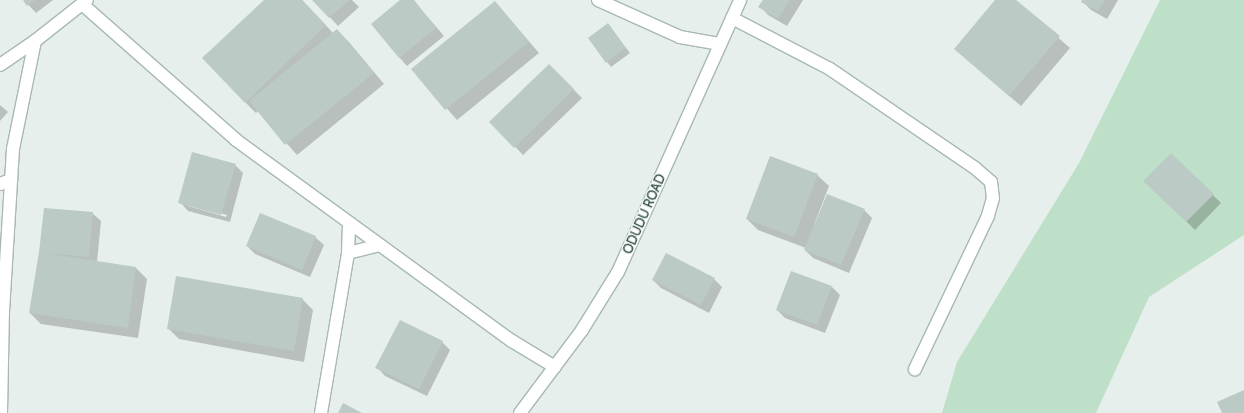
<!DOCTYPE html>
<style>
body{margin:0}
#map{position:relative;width:1244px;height:413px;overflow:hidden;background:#e6efeb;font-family:Cabin,sans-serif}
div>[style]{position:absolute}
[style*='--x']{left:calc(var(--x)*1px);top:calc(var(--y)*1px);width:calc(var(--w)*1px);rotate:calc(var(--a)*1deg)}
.green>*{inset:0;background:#bfe0c8}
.shadow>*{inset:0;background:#0003}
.building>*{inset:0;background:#bbcac4}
.roads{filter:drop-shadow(1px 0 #a8b8b2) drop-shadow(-1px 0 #a8b8b2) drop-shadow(0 1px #a8b8b2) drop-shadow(0 -1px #a8b8b2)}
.street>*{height:12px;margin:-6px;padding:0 6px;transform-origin:6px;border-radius:6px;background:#fff}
span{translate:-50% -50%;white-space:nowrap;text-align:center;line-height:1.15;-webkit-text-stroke:3px #f7fbf9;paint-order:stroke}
.street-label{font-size:13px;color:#24423a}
</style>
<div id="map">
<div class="green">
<i style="clip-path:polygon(1160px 0,1244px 0,1244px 235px,1149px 297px,1096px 413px,942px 413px,957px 362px,1079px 163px)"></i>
</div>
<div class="shadow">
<i style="clip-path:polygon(24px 0,53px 0,36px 13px)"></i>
<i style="clip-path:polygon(265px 0,302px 0,333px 33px,337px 30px,348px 41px,384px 84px,297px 155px,258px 111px,256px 113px,245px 102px)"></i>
<i style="clip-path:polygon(314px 0,352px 0,359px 7px,338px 26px)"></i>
<i style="clip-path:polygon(402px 0,413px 0,444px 36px,407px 66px,399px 57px)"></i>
<i style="clip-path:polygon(764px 0,803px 0,787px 26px,768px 15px,760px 6px)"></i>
<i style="clip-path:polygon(997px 0,1015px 0,1070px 48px,1021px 106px,955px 49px)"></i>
<i style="clip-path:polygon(1083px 0,1118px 0,1107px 19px,1091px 10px,1082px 1px)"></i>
<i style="clip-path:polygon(495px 2px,539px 53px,457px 120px,413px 70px)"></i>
<i style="clip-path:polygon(608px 25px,630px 53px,611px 67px,589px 38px)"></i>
<i style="clip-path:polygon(549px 65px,582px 98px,523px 155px,491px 122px)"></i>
<i style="clip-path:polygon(0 105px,8px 112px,0 121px)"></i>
<i style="clip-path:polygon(1171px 154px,1221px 203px,1195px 230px,1145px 181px)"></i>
<i style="clip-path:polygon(evenodd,235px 165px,243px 173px,230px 222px,188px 211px,180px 202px,235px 165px,188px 204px,227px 215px,226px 217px,188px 206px,188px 204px)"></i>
<i style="clip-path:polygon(817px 175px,829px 186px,814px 225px,864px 210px,872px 218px,849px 273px,813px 258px,805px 250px,806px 248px,758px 230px,747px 219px)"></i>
<i style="clip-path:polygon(92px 213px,101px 221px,97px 262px,136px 268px,147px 279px,138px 338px,41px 324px,30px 313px,40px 252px)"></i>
<i style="clip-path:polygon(315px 237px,324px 245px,310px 277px,255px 254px,247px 246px)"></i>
<i style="clip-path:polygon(714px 279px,722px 287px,709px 313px,661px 288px,653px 280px)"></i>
<i style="clip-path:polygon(832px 287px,840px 295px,825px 333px,785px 318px,777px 310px)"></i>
<i style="clip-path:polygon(302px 299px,313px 310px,304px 362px,179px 339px,168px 328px)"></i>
<i style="clip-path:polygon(442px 342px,450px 350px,427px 396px,385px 376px,377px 367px)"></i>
</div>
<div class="building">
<i style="clip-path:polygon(23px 0,35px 0,27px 6px)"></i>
<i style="clip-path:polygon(264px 0,302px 0,326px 25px,245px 103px,202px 58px)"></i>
<i style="clip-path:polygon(312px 0,350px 0,329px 18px)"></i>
<i style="clip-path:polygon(400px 0,414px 0,436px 28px,399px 58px,371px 24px)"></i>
<i style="clip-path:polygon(763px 0,790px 0,778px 19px,758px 7px)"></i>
<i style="clip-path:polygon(995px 0,1016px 0,1060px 36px,1009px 96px,954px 49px)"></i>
<i style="clip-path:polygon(1082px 0,1105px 0,1098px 11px,1081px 2px)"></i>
<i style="clip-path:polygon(495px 1px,529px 42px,445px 110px,411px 69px)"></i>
<i style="clip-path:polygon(608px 23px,626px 48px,606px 63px,588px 38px)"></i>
<i style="clip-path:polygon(337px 29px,374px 73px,285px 145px,249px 101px)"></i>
<i style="clip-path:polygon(549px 64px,574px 89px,514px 148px,489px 122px)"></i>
<i style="clip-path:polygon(192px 152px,236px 164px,221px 215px,178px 203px)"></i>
<i style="clip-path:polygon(1171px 153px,1214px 194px,1186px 222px,1143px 181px)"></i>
<i style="clip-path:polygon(770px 156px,818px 174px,794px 237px,746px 219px)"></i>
<i style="clip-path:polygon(827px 194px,865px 209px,841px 265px,804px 250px)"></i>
<i style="clip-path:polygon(44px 208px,93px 212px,89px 257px,45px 253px,136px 267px,128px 328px,29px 313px,39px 252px)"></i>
<i style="clip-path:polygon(260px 213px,316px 236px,302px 270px,246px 246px)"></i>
<i style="clip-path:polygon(666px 253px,715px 278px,701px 305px,652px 280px)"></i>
<i style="clip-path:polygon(791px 271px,832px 286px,817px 325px,776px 310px)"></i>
<i style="clip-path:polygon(176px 276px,303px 298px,294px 351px,167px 329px)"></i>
<i style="clip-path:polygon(400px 320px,443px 341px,419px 389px,375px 368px)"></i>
<i style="clip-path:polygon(1244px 390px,1244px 413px,1222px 413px,1217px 402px)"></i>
<i style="clip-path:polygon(343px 403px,362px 413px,338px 413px)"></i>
</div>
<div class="roads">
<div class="street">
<i style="--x:598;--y:0;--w:90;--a:24.3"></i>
<i style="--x:680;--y:37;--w:41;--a:9.9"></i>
<i style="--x:82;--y:4;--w:205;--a:41.4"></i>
<i style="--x:236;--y:140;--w:341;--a:36.1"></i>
<i style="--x:512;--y:341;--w:50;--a:31.2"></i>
<i style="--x:732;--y:18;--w:110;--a:27.5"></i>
<i style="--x:830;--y:69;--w:176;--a:34.3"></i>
<i style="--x:975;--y:168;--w:21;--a:41"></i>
<i style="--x:991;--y:182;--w:16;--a:83"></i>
<i style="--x:993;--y:198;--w:19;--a:106"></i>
<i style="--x:988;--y:216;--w:170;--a:115.5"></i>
<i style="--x:0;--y:65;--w:42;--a:-34.4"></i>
<i style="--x:35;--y:41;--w:66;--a:-38.3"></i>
<i style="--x:0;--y:184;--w:12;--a:-20"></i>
<i style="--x:348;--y:253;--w:32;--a:-14"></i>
<i style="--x:1;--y:413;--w:101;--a:-88.9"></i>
<i style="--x:3;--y:312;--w:163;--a:-86.5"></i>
<i style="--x:13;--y:149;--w:110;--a:-78.5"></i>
<i style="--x:321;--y:413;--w:162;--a:-80.4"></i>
<i style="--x:348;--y:253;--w:29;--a:-88"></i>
<i style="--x:520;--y:413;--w:104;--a:-53.2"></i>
<i style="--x:582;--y:330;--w:68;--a:-58.2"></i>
<i style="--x:618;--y:272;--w:298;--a:-65.8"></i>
</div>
</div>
<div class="street-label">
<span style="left:644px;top:214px;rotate:-66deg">ODUDU ROAD</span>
</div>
</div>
